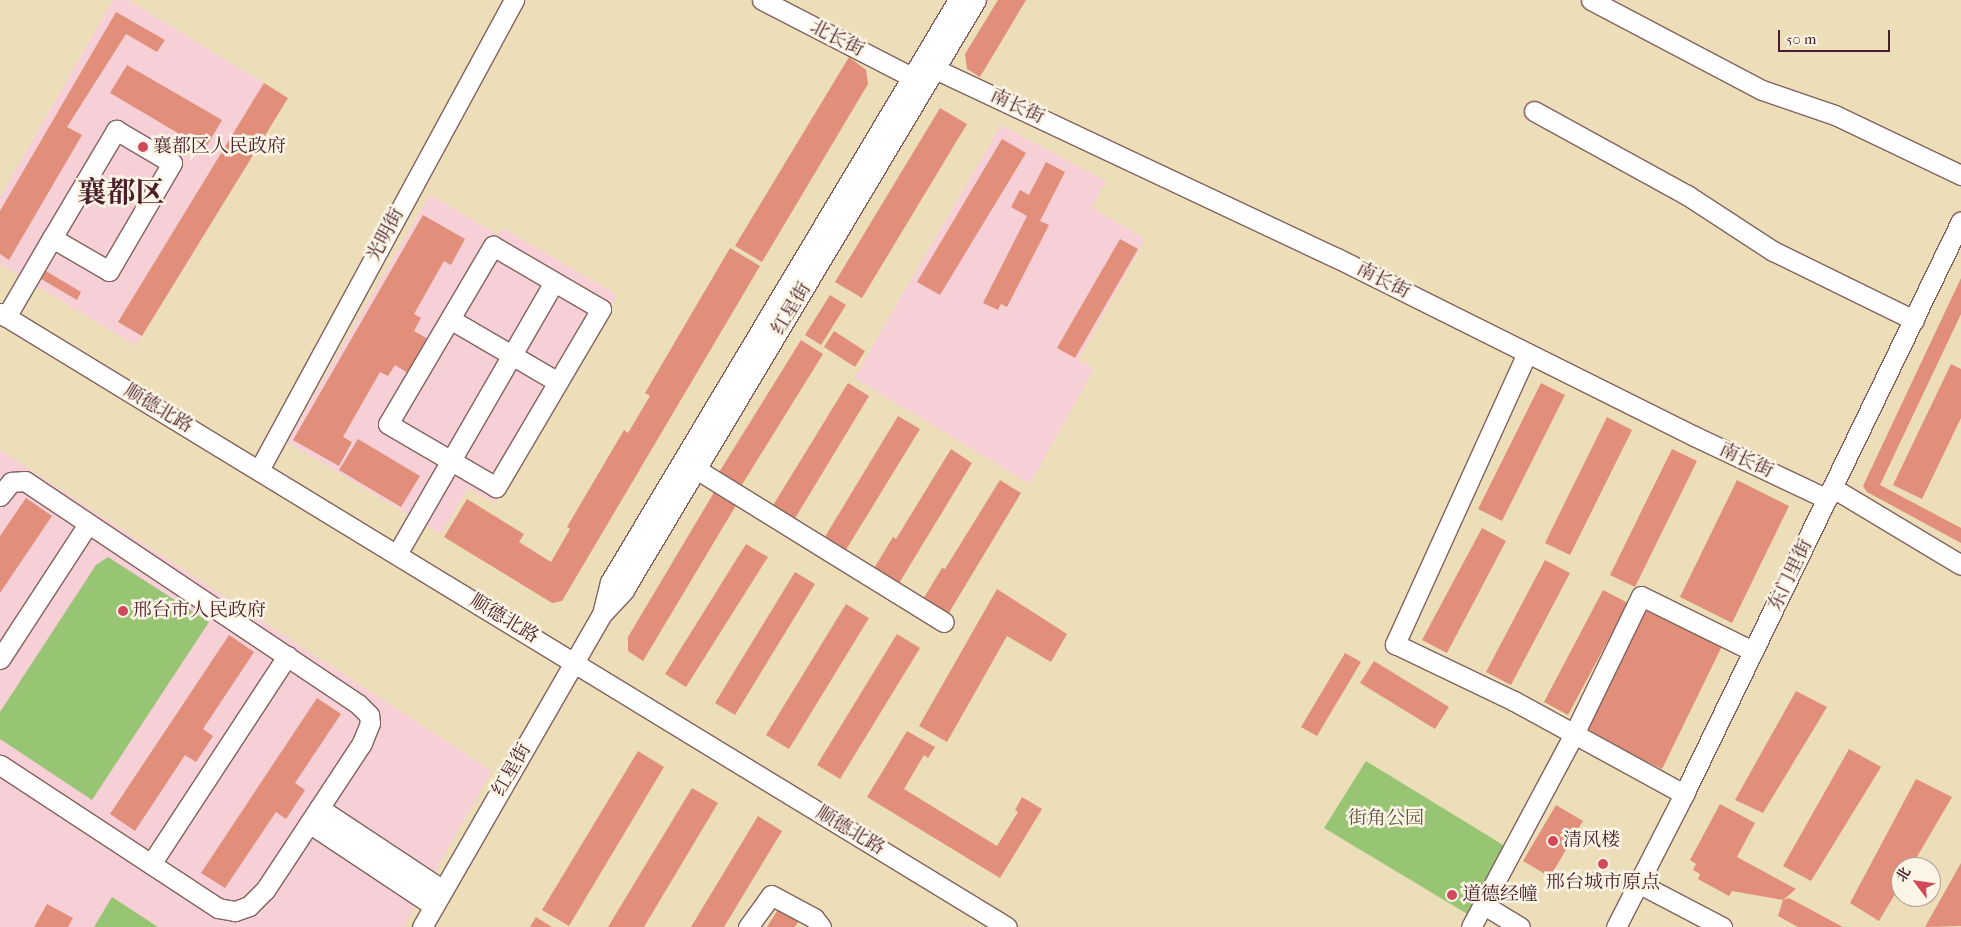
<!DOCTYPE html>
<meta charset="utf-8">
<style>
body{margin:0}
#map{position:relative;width:1961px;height:927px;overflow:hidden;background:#eddeba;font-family:"IM FELL French Canon","Noto Serif SC",serif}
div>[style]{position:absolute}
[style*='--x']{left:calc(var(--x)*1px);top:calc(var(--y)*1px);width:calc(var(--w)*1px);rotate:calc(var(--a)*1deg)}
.built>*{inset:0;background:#f6cfd7}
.green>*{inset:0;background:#98c574}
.building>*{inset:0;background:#e18f7a}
.roads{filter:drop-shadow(1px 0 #83625d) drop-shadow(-1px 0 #83625d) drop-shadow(0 1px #83625d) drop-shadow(0 -1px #83625d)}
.minor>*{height:19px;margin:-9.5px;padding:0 9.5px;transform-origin:9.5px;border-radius:9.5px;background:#fff}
.dots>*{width:14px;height:14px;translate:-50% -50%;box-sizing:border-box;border:2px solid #fcf5e5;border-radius:50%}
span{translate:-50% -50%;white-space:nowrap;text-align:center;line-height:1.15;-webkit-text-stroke:5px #fcf5e5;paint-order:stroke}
.street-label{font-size:19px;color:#4a1f2b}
.poi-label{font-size:19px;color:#4a1f2b}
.left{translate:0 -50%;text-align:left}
.park-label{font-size:19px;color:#615141}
.town-label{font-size:29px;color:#4a1f2b;font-weight:700}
.north{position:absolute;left:1891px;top:857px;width:50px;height:50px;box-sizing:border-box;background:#fcf5e5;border:1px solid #b59f9b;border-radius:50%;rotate:301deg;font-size:14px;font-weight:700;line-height:20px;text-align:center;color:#4a1f2b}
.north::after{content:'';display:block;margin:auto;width:18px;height:22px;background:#d1495b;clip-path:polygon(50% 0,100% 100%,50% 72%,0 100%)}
.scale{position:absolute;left:1778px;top:30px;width:112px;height:22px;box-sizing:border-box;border:2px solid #4a1f2b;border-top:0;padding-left:6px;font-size:15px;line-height:18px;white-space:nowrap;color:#4a1f2b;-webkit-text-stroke:4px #fcf5e5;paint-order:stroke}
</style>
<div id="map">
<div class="built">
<i style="clip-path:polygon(113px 0,128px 0,288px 98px,136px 346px,0 264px,0 197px)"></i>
<i style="clip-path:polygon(1001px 125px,1106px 181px,1092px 208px,1145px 239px,1078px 360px,1094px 369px,1030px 484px,854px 378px)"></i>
<i style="clip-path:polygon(430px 195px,498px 235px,503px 228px,617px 295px,495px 503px,468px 488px,441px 534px,287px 442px)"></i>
<i style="clip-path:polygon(0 450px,492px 771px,403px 927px,158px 927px,112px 897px,94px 927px,0 927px)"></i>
</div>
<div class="green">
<i style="clip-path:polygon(108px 557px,209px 622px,92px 800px,0 739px,0 712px,96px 565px)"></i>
<i style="clip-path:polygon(1366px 761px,1508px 848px,1469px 915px,1324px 828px)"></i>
<i style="clip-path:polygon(112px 897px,158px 927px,94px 927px)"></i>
</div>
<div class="building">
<i style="clip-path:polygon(998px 0,1026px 0,980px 77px,967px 69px,965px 54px)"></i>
<i style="clip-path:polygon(116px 12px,165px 40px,157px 52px,126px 34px,67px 127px,82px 135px,9px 260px,0 254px,0 211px)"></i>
<i style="clip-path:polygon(849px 57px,866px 70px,868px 84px,762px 262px,735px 246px)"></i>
<i style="clip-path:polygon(127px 65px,222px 120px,205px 149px,110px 93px)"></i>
<i style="clip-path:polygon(264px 83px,288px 98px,142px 336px,118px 322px)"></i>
<i style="clip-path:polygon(940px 108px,967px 124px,862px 298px,835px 282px)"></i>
<i style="clip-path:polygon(1002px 139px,1026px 153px,940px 295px,917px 282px)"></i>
<i style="clip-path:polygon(1046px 162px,1065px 172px,1040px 221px,1049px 225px,1007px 307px,1001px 304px,998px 310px,983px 303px,1027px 216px,1011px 207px,1020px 190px,1029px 195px)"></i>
<i style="clip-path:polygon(423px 215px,465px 239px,451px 265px,444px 261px,414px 314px,421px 318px,414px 331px,428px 339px,408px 373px,395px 365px,388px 376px,380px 372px,343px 437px,352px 442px,339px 466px,293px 440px)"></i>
<i style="clip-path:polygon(1120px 239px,1138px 249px,1075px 358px,1057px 348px)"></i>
<i style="clip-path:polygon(730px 248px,760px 266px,562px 601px,552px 603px,444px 537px,467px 499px,524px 534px,519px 542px,551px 562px,570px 529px,567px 527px,624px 430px,628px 433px,650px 396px,645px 393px)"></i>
<i style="clip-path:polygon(41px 268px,81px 292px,77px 300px,36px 276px)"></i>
<i style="clip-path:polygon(1961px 278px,1961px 314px,1880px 485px,1961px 528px,1961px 543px,1867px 492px,1863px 486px)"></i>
<i style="clip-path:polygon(830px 295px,846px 305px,821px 345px,805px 335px)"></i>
<i style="clip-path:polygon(834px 331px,865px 351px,855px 367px,824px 347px)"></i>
<i style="clip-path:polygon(801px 340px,823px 354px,740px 488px,718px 474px)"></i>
<i style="clip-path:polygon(1951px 364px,1961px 369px,1961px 418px,1922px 499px,1893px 485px)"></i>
<i style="clip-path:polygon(848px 383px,869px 396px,794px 520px,772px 507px)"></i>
<i style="clip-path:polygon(1541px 383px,1565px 395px,1502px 521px,1478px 509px)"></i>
<i style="clip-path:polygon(898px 416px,920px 429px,844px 553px,823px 540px)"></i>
<i style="clip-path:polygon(1607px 417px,1632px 430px,1570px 555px,1545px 543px)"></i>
<i style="clip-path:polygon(358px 439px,420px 476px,401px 507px,339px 470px)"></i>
<i style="clip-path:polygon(951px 449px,972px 463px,898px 585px,873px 570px,893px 537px,896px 539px)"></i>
<i style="clip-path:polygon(1672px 449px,1697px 461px,1635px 587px,1610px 575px)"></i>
<i style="clip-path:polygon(1000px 480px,1021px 493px,947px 616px,922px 601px,942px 568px,945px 569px)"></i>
<i style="clip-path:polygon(1737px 480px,1789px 506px,1732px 623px,1680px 597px)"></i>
<i style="clip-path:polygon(716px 489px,738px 502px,643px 661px,628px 651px,628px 637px)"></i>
<i style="clip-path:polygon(26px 498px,52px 516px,0 593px,0 536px)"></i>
<i style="clip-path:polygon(1482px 528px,1506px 541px,1447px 653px,1422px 640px)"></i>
<i style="clip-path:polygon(746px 544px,768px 557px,686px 687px,665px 674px)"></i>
<i style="clip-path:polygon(1545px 560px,1570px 573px,1511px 685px,1486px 672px)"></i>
<i style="clip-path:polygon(795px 572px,815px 584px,735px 715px,715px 703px)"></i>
<i style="clip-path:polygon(997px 589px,1067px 634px,1051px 662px,1007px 636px,947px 742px,919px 726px)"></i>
<i style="clip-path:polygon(1603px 590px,1628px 603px,1568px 715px,1544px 702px)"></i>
<i style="clip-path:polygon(846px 604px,869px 618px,789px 749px,766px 735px)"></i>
<i style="clip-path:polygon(1643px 605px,1723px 644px,1662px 769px,1582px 730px)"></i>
<i style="clip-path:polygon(897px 634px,920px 648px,840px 779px,817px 765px)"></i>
<i style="clip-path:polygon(229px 635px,254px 652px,203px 729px,213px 736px,196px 762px,185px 755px,135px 831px,110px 814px)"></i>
<i style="clip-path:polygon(1345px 653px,1361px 662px,1317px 736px,1301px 727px)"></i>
<i style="clip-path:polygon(1374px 661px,1449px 707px,1435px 729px,1360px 683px)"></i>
<i style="clip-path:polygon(1796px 691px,1827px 707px,1763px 813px,1735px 800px)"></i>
<i style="clip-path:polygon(317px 698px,341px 714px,295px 783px,305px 790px,286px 819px,276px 812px,225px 888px,201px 873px)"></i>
<i style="clip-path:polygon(907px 731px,935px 747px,928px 758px,924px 755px,904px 789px,997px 846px,1018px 812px,1015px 810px,1022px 797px,1042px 809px,1000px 878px,867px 797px)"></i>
<i style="clip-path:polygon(1849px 749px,1881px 767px,1811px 881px,1783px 866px)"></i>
<i style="clip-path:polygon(638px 751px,664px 767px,569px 926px,542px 910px)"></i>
<i style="clip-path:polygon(1916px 779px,1952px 797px,1911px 867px,1901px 867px,1901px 884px,1879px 921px,1850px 903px)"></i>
<i style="clip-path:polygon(692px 788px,718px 803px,644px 927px,608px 927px)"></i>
<i style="clip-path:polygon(1720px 804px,1755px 823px,1737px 857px,1796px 889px,1783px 900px,1732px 891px,1729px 896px,1698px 879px,1700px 874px,1693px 870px,1696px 864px,1690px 860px)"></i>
<i style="clip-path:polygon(1556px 805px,1583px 821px,1550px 877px,1523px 861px)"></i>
<i style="clip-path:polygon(758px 816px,782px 831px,724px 927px,691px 927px)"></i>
<i style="clip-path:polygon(1961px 863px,1961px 926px,1925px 927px)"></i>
<i style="clip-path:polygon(1789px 898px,1843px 927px,1798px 927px,1778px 916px,1783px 900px)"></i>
<i style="clip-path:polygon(47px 904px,73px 918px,68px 927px,34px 927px)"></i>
<i style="clip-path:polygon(780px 906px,800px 919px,795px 927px,767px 927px)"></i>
<i style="clip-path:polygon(536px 917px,552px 927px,530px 927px)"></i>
</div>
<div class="roads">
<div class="minor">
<i style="--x:762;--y:0;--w:169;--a:27.2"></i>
<i style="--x:1591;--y:0;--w:193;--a:27.8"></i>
<i style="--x:1762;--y:90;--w:77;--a:18.9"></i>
<i style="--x:1835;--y:115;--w:140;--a:25.5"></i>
<i style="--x:935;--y:69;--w:444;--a:25.2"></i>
<i style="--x:1337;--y:258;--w:399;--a:26.5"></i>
<i style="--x:1694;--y:436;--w:147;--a:25.3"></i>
<i style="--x:1534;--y:111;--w:175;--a:28.8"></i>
<i style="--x:1687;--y:195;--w:103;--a:33.1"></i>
<i style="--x:1773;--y:251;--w:157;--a:26.1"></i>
<i style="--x:493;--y:246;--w:125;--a:30.3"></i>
<i style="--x:601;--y:309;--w:207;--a:120.5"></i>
<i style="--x:496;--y:487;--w:125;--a:-149.7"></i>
<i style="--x:388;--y:424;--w:207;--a:-59.5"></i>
<i style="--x:0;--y:313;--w:1179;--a:31.37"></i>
<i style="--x:6;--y:317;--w:91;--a:-59.8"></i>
<i style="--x:52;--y:238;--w:126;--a:-59.3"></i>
<i style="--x:116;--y:130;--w:65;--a:30.5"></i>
<i style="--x:172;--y:163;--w:125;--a:120.3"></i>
<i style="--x:109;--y:271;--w:66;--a:-149.9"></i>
<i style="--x:450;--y:319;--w:125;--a:30.3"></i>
<i style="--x:1527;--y:353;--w:320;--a:114.4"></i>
<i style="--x:1395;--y:644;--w:132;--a:25.6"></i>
<i style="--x:1514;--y:701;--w:194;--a:28.7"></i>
<i style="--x:696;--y:469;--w:291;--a:31.7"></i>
<i style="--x:259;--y:470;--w:535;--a:-61.52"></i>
<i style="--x:1833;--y:488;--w:149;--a:31"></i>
<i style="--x:0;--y:496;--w:18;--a:-52"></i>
<i style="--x:11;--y:482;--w:14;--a:-4"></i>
<i style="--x:25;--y:481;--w:401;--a:33.8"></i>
<i style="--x:358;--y:704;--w:16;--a:45"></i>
<i style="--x:369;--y:715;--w:8;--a:83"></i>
<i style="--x:370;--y:723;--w:22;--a:112"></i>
<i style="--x:362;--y:743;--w:176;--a:123.4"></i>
<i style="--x:265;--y:890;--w:23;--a:135"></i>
<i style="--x:249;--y:906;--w:15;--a:160"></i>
<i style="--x:235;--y:911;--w:17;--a:-170"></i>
<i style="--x:218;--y:908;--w:261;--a:-146.7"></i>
<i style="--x:397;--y:554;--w:314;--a:-60"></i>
<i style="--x:603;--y:610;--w:29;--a:-76"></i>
<i style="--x:610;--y:582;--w:678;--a:-59.12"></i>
<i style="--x:0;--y:659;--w:161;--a:-56.9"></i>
<i style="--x:319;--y:808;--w:149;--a:33.5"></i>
<i style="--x:309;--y:823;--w:150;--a:33.6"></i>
<i style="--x:151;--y:864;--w:249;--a:-56.8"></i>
<i style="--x:1638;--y:883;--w:95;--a:27.6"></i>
<i style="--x:1484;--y:905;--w:42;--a:31.4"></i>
<i style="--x:422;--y:927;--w:361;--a:-60.1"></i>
<i style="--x:602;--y:614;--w:33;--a:-47"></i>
<i style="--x:624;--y:590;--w:687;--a:-59.18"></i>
<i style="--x:748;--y:927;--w:39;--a:-54"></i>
<i style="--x:771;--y:895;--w:49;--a:28.1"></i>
<i style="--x:814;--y:918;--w:11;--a:52"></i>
<i style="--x:1471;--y:927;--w:219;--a:-61.9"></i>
<i style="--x:1574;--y:734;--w:153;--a:-64.1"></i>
<i style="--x:1641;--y:596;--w:125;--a:26.2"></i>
<i style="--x:1616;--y:927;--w:149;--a:-62.9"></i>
<i style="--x:1684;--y:794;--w:636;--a:-64.2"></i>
</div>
</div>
<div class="dots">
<i style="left:143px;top:147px;background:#d1495b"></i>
<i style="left:123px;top:611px;background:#d1495b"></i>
<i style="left:1553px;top:841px;background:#d1495b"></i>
<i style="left:1603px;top:864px;background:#d1495b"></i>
<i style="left:1452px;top:895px;background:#d1495b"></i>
</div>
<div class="street-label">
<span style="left:837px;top:39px;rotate:27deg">北长街</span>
<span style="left:1017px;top:107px;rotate:25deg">南长街</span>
<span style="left:386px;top:235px;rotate:-62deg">光明街</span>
<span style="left:1383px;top:281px;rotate:27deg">南长街</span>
<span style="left:792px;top:309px;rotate:-59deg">红星街</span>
<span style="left:158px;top:409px;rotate:31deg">顺德北路</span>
<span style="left:1746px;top:461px;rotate:25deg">南长街</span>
<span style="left:1791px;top:575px;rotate:-64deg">东门里街</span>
<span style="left:504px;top:619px;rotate:31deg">顺德北路</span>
<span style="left:512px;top:770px;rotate:-60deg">红星街</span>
<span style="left:850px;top:831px;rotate:31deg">顺德北路</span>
</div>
<div class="poi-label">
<span class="left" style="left:153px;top:147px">襄都区人民政府</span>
<span class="left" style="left:133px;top:611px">邢台市人民政府</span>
<span class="left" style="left:1563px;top:841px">清风楼</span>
<span style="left:1603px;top:883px">邢台城市原点</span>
<span class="left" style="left:1462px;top:895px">道德经幢</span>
</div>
<div class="park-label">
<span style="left:1386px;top:819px">街角公园</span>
</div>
<div class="town-label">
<span style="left:121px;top:194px">襄都区</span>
</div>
<div class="north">北</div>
<div class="scale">50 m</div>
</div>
